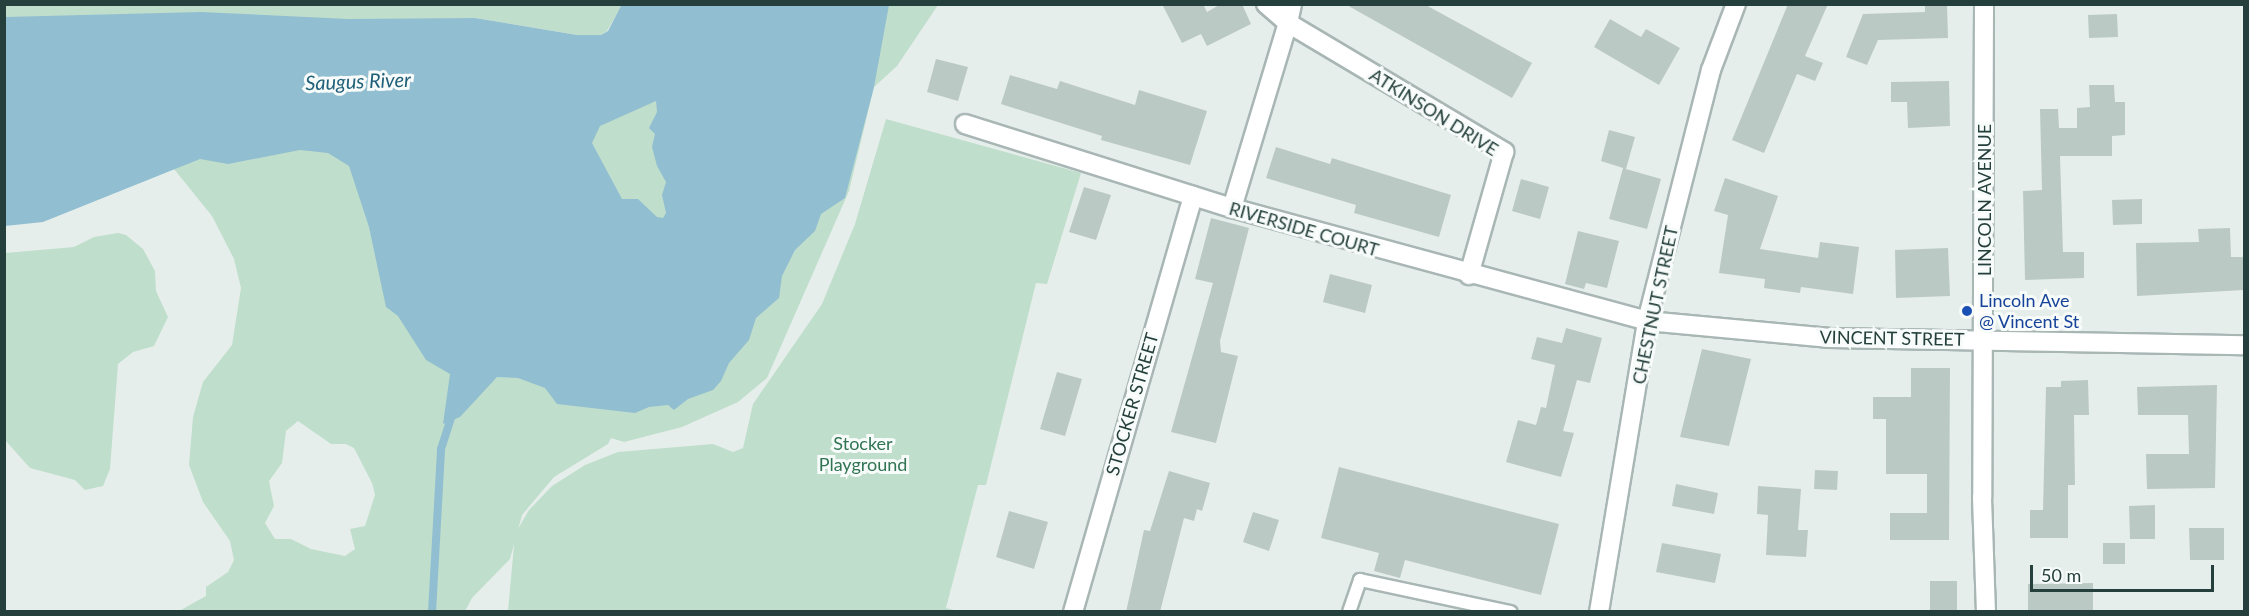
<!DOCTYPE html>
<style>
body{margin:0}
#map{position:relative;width:2249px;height:616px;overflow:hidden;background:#e6eeec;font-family:Lato,sans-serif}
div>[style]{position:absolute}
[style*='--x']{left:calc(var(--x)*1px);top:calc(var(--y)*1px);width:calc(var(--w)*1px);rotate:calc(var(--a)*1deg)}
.green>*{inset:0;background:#c0decc}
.water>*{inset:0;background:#91bed0}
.stream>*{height:8px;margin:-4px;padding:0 4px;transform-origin:4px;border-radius:4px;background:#91bed0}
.building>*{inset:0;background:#bbc9c5}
.roads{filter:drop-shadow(2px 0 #a8b6b4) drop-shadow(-2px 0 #a8b6b4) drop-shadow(0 2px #a8b6b4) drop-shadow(0 -2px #a8b6b4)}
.lane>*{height:12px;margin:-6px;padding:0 6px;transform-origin:6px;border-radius:6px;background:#fff}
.street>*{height:18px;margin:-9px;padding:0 9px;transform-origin:9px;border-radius:9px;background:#fff}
.secondary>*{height:18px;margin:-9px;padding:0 9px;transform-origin:9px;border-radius:9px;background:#fff}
.dots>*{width:16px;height:16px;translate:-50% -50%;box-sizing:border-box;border:3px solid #f7fbf9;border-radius:50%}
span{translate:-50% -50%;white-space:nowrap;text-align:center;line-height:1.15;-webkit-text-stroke:6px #f7fbf9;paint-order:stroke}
.street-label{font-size:18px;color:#25403c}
.transit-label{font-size:18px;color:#164399}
.left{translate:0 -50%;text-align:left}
.park-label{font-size:18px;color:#317554}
.water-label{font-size:20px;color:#21607a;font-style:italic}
.frame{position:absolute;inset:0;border:6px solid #25403c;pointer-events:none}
.scale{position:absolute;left:2030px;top:565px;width:184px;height:27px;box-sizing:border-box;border:3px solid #25403c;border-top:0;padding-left:8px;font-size:18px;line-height:21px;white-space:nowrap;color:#25403c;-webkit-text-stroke:4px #f7fbf9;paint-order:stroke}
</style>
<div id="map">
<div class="green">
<i style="clip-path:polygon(4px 5px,622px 5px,607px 31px,601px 35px,577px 35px,475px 18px,403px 20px,4px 126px)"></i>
<i style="clip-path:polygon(evenodd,794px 5px,938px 5px,897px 66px,874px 87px,849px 191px,767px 378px,738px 402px,682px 427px,624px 442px,611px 438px,608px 444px,554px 477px,522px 515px,510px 559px,472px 598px,465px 611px,179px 611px,206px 596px,206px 587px,228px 572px,234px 560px,230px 541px,203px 502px,189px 465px,193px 417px,203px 382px,232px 345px,241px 288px,234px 259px,212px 216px,174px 169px,206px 153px,573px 137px,794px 5px,298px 421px,331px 444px,346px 444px,354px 448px,372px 483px,375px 495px,365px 526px,350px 529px,355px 549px,345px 556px,311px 549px,291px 539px,275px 539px,265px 523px,274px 506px,269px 481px,282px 463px,286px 431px,298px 421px)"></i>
<i style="clip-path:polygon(886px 119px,1081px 173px,1047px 284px,1036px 283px,986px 485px,978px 485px,946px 608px,958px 611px,508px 611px,515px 534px,529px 510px,552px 486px,585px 465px,618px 452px,713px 444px,733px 452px,743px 448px,753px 404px,822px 304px,855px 224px)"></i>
<i style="clip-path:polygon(118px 233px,126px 235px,143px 249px,155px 271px,156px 291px,168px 317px,154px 346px,133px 352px,118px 364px,110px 469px,103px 486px,85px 490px,75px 480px,30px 468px,5px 440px,5px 253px,74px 247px,94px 237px)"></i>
</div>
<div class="water">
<i style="clip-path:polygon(evenodd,622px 4px,889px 5px,874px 87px,845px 198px,821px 214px,815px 231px,795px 250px,782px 276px,779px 298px,756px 318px,749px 340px,729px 363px,721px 381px,713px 390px,688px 399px,674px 410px,668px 405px,649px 407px,635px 413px,557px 404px,545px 388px,518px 378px,497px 377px,460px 417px,443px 424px,450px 374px,426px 360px,398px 316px,386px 307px,369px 227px,349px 166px,328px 153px,300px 150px,228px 164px,200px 159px,43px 222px,5px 226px,5px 17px,201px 12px,348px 19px,475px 18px,577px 35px,601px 35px,608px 31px,622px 4px,656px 101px,657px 112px,649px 128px,655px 134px,652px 147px,657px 166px,666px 182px,662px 195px,666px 213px,663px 218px,657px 217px,638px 199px,622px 199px,592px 143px,600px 126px,656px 101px)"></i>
</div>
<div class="stream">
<i style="--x:432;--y:612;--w:163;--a:-86.8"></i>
<i style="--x:441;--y:449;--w:38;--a:-72"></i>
</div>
<div class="building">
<i style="clip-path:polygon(1162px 4px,1203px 4px,1207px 12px,1221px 4px,1242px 4px,1251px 24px,1207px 46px,1201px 34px,1182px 43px)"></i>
<i style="clip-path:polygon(1345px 4px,1424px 4px,1532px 63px,1512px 98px)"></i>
<i style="clip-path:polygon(1788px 4px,1828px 4px,1805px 56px,1823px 63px,1815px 81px,1797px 74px,1764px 153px,1732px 140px)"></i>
<i style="clip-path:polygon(1925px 4px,1947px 4px,1948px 38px,1878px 40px,1867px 65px,1846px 57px,1863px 14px,1925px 12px)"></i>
<i style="clip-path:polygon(2117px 14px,2118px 37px,2089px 38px,2088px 15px)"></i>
<i style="clip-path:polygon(1610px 19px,1641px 37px,1646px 29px,1680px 48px,1659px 85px,1594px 47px)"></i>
<i style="clip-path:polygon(936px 59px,968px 67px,958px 101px,927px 92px)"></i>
<i style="clip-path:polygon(1010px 75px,1057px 89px,1060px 81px,1135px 105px,1139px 90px,1207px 111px,1190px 165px,1101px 140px,1102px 136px,1001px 104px)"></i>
<i style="clip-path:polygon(1949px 81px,1950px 126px,1908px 128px,1907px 102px,1891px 102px,1891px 82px)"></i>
<i style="clip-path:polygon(2089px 85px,2114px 85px,2115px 102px,2125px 102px,2125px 135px,2112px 136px,2112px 156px,2060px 156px,2063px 252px,2084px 252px,2084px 278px,2025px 280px,2023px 191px,2042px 190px,2040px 109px,2058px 109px,2059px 128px,2077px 128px,2077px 108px,2090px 107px)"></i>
<i style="clip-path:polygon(1609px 130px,1635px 137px,1626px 169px,1661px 179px,1647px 229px,1609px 219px,1623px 168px,1601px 161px)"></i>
<i style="clip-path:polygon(1276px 147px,1330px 164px,1332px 158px,1451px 195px,1439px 237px,1354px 213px,1356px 205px,1266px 178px)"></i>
<i style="clip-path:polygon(1725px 178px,1778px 196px,1760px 249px,1818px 258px,1820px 242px,1859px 247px,1853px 294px,1801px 287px,1800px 293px,1764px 288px,1765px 279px,1719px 273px,1728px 215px,1714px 211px)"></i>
<i style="clip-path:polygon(1521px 179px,1549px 187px,1540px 219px,1512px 211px)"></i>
<i style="clip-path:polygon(1084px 187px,1111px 195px,1096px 240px,1069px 232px)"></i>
<i style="clip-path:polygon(2142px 199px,2142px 224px,2113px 225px,2112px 200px)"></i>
<i style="clip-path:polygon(1211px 218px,1249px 228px,1220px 341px,1221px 352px,1238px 356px,1216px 443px,1171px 432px,1213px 283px,1195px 279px)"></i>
<i style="clip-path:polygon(2230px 228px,2231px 257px,2244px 257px,2244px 290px,2137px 296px,2136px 243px,2199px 242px,2198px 229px)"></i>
<i style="clip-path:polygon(1578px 231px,1619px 241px,1607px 288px,1586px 283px,1584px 289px,1565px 284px)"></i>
<i style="clip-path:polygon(1948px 248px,1950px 296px,1896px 298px,1895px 250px)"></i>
<i style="clip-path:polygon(1330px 274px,1372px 285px,1365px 313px,1323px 302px)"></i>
<i style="clip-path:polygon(1566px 328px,1602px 338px,1590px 383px,1577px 380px,1563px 431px,1574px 433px,1561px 477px,1506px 462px,1518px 420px,1536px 425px,1541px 407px,1546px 408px,1555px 365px,1531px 359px,1537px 337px,1562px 343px)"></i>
<i style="clip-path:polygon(1702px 349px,1751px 359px,1729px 446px,1680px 437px)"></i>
<i style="clip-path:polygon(1911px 368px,1950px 368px,1949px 540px,1890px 540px,1890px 513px,1927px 513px,1927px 474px,1886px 474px,1886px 419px,1873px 419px,1873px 397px,1911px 397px)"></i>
<i style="clip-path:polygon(1057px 372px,1082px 379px,1065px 436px,1040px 429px)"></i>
<i style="clip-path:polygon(2088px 380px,2089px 415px,2074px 415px,2075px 485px,2068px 485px,2068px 538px,2030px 538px,2030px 510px,2043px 510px,2046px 387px,2061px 387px,2061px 381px)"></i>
<i style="clip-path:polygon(2217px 385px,2215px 488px,2147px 489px,2146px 454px,2189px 454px,2188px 415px,2138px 415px,2137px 387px)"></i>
<i style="clip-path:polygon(1339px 467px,1559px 524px,1541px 595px,1405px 560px,1400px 578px,1374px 571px,1379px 553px,1321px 538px)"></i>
<i style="clip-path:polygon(1815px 470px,1838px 471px,1837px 490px,1814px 489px)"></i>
<i style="clip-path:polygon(1169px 471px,1210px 483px,1202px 511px,1197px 509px,1194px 521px,1184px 518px,1160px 612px,1126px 612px,1144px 530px,1150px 531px)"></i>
<i style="clip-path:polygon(1676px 484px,1718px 493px,1714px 514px,1672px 506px)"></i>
<i style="clip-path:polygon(1758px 486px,1801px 489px,1798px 530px,1808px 530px,1806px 557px,1766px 555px,1768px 515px,1757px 514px)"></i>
<i style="clip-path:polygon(2155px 505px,2155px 539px,2130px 539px,2129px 506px)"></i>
<i style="clip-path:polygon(1009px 511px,1048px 522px,1034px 569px,996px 557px)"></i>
<i style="clip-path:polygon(1253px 512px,1279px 520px,1269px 551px,1243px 542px)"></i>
<i style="clip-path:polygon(2189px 528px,2224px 528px,2224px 560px,2190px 560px)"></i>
<i style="clip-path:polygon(1662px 543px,1721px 554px,1715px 583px,1656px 572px)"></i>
<i style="clip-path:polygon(2103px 543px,2125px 543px,2125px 564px,2103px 564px)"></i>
<i style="clip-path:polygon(1930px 581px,1957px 581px,1957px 612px,1930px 612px)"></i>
<i style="clip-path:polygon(2093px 583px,2093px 612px,2028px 612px,2028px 584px)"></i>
</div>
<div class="roads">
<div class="lane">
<i style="--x:1349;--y:612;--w:34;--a:-71"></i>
<i style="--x:1360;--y:580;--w:154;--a:12"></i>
</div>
<div class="street">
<i style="--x:1266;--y:4;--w:29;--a:41"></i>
<i style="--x:1288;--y:23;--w:19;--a:-78"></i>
<i style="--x:965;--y:124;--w:280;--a:17.5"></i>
<i style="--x:1232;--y:208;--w:430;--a:15.2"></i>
<i style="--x:1647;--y:321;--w:184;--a:5.3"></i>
<i style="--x:1830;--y:338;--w:414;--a:1"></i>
<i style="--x:1232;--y:208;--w:193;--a:-73.2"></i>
<i style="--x:1288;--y:23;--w:252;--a:30.8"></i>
<i style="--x:1504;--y:152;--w:128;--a:105.9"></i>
<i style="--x:1073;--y:612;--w:433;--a:-73.9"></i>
<i style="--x:1599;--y:612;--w:295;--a:-80.6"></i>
<i style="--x:1647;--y:321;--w:259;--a:-75.7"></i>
<i style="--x:1711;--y:70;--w:71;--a:-69.3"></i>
</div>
<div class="secondary">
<i style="--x:1984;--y:4;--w:494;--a:90.2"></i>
<i style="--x:1982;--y:498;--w:114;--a:88"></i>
</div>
</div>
<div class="dots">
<i style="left:1967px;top:311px;background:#1a4fb4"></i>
</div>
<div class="street-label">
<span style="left:1434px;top:112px;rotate:32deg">ATKINSON DRIVE</span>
<span style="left:1984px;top:200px;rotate:-90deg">LINCOLN AVENUE</span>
<span style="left:1304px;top:229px;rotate:16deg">RIVERSIDE COURT</span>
<span style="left:1655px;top:305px;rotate:-78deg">CHESTNUT STREET</span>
<span style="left:1892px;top:338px;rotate:1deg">VINCENT STREET</span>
<span style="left:1132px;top:404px;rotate:-74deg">STOCKER STREET</span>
</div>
<div class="transit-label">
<span class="left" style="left:1979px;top:311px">Lincoln Ave<br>@ Vincent St</span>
</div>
<div class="park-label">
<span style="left:863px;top:454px">Stocker<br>Playground</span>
</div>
<div class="water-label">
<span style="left:358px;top:81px;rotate:-2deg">Saugus River</span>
</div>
<div class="frame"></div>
<div class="scale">50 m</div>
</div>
